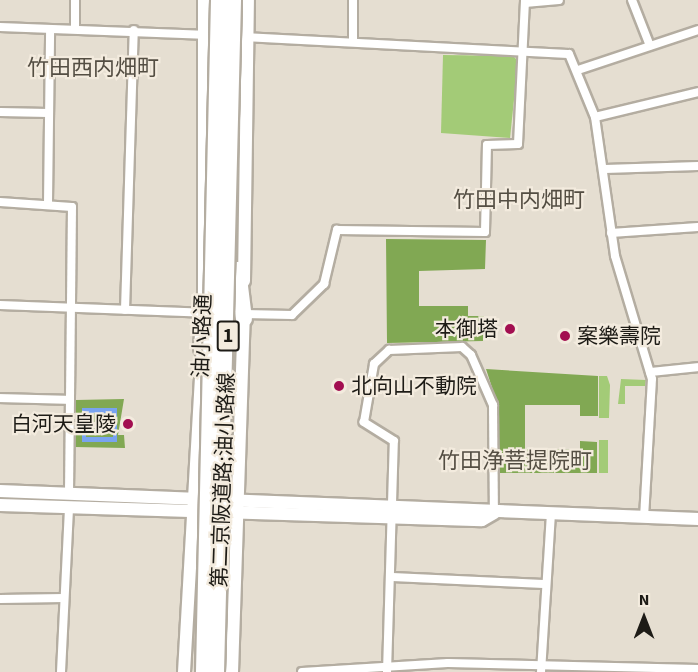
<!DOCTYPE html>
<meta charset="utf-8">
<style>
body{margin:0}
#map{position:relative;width:698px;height:672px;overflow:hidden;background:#e5ded1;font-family:"Source Sans 3","Noto Sans JP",sans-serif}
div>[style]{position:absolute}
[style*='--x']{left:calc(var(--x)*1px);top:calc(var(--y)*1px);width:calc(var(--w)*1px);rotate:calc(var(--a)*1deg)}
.green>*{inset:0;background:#a3cb77}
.forest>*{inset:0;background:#81a853}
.water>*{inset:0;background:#79a3f0}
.roads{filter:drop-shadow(2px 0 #b4ada1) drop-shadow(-2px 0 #b4ada1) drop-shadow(0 2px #b4ada1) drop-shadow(0 -2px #b4ada1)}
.street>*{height:8px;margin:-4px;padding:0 4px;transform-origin:4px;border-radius:4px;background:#fff}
.secondary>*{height:12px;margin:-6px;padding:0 6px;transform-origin:6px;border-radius:6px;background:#fff}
.highway>*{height:16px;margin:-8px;padding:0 8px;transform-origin:8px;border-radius:8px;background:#fff}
.bridges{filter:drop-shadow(2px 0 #b4ada1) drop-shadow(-2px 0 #b4ada1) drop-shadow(0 2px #b4ada1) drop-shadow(0 -2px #b4ada1)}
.highway-bridge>*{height:16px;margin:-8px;padding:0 8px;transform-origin:8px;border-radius:8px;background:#fff}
.dots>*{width:16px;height:16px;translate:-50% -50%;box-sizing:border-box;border:3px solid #f3ebde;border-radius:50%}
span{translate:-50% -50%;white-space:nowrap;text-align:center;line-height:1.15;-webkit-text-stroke:4.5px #f3ebde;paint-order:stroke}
.shield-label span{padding:2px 4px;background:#f3ebde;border:2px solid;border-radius:4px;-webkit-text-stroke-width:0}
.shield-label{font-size:20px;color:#1d1b16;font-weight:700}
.poi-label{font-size:21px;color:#1d1b16}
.right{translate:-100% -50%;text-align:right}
.left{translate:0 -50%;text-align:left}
.street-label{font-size:21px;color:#1d1b16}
.neighbourhood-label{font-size:22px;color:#544e43}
.north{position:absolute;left:614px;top:588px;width:60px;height:60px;-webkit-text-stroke:4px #f3ebde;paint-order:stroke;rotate:0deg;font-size:16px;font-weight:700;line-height:24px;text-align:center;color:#1d1b16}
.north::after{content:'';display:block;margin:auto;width:21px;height:27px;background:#1d1b16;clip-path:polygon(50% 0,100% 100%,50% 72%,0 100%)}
</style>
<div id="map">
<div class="green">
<i style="clip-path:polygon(443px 55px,513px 56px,518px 61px,510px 138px,441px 133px)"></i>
<i style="clip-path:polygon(599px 376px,607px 376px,610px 385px,609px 418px,599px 418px)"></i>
<i style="clip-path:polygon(621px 379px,646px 380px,645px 386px,625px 386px,625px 404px,618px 404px)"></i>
<i style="clip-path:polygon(599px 440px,608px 440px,608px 473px,599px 473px)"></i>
</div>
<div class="forest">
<i style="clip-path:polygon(386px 239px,486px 240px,485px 269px,419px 271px,419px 306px,468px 306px,468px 316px,484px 316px,483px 341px,387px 343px)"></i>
<i style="clip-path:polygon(486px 369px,598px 376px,598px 416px,580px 416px,580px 405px,525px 405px,525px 449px,580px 450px,580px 441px,597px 442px,597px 473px,500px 473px,498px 406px)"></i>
<i style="clip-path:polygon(124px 399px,118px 435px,124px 435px,125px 448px,75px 447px,76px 400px)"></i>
</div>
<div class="water">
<i style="clip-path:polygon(evenodd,82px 408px,117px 408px,117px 442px,82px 442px,82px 408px,86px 413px,113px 413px,113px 437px,86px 437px,86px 413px)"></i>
</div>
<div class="roads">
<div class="street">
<i style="--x:353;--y:0;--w:42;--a:90"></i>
<i style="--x:632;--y:0;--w:49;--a:68.6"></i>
<i style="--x:525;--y:3;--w:34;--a:-5"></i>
<i style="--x:0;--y:27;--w:209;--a:2.2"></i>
<i style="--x:75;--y:29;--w:29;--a:-90"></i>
<i style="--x:243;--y:37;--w:326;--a:3"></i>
<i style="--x:569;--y:54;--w:68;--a:67.6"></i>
<i style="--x:595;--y:117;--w:140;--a:81.8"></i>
<i style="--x:615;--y:256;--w:128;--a:73.3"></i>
<i style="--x:652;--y:379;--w:138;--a:93.3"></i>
<i style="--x:578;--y:70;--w:126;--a:-18.4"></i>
<i style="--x:0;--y:112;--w:48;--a:1.2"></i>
<i style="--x:595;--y:117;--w:106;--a:-13.6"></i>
<i style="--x:605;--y:169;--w:93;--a:-1.8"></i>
<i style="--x:0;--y:202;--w:72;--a:4"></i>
<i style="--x:72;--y:207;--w:287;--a:90.6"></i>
<i style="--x:48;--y:203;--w:174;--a:-89.3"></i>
<i style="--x:611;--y:233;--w:87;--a:-3.9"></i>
<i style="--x:0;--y:305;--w:204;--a:2.2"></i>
<i style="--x:125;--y:310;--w:280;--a:-88.2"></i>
<i style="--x:244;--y:314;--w:48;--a:1.2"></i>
<i style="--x:292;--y:315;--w:45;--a:-44.1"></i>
<i style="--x:324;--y:284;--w:56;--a:-76.5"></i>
<i style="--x:337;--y:230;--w:148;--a:0.8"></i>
<i style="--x:485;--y:232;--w:87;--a:-88.7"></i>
<i style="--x:487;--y:145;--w:31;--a:-2"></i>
<i style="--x:518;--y:144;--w:144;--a:-87.2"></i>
<i style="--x:650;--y:372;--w:48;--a:-5.9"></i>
<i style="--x:0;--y:398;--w:70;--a:1.6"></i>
<i style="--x:391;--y:577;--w:154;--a:2.6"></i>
<i style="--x:0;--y:599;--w:64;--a:-0.9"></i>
<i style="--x:61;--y:672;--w:164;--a:-87.2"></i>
<i style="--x:302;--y:672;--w:146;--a:-3.5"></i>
<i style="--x:448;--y:663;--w:250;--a:1.4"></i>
<i style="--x:387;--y:672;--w:231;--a:-88.3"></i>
<i style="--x:394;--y:441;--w:36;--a:-148"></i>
<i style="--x:364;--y:422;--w:59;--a:-80.2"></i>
<i style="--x:374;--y:364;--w:21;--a:-43"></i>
<i style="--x:389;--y:350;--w:73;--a:-2.4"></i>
<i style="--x:462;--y:347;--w:12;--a:42"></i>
<i style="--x:471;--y:355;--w:55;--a:66.3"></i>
<i style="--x:493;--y:405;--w:108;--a:89.5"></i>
<i style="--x:541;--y:672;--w:158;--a:-86.4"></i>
</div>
<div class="secondary">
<i style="--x:204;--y:0;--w:314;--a:90"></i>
<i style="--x:244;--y:281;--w:281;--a:-89.2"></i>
<i style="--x:0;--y:491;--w:699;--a:2.3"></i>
<i style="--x:0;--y:505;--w:482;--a:1.8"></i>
<i style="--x:482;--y:520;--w:14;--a:-30"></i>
<i style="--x:184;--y:672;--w:332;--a:-86.7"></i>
<i style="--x:232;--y:672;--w:362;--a:-88.1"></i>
</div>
<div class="highway">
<i style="--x:238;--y:270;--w:49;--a:83"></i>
<i style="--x:202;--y:348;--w:41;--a:-85.8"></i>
</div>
</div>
<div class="bridges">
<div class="highway-bridge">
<i style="--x:204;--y:672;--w:672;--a:-88.72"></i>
<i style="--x:216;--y:672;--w:672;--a:-88.55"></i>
</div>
</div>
<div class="dots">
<i style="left:510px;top:329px;background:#a20e50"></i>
<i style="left:565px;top:336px;background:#a20e50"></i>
<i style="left:339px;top:386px;background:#a20e50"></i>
<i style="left:128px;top:424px;background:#a20e50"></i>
</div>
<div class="shield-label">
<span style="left:228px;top:336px">1</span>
</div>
<div class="poi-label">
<span class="right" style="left:498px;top:329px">本御塔</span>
<span class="left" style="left:577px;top:336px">案樂壽院</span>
<span class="left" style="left:351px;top:386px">北向山不動院</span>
<span class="right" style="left:116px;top:424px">白河天皇陵</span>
</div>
<div class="street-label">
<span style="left:202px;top:336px;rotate:-88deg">油小路通</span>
<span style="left:223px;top:480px;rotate:-88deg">第二京阪道路;油小路線</span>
</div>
<div class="neighbourhood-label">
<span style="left:93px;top:69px">竹田西内畑町</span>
<span style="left:519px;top:201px">竹田中内畑町</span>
<span style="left:515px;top:462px">竹田浄菩提院町</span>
</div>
<div class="north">N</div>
</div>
